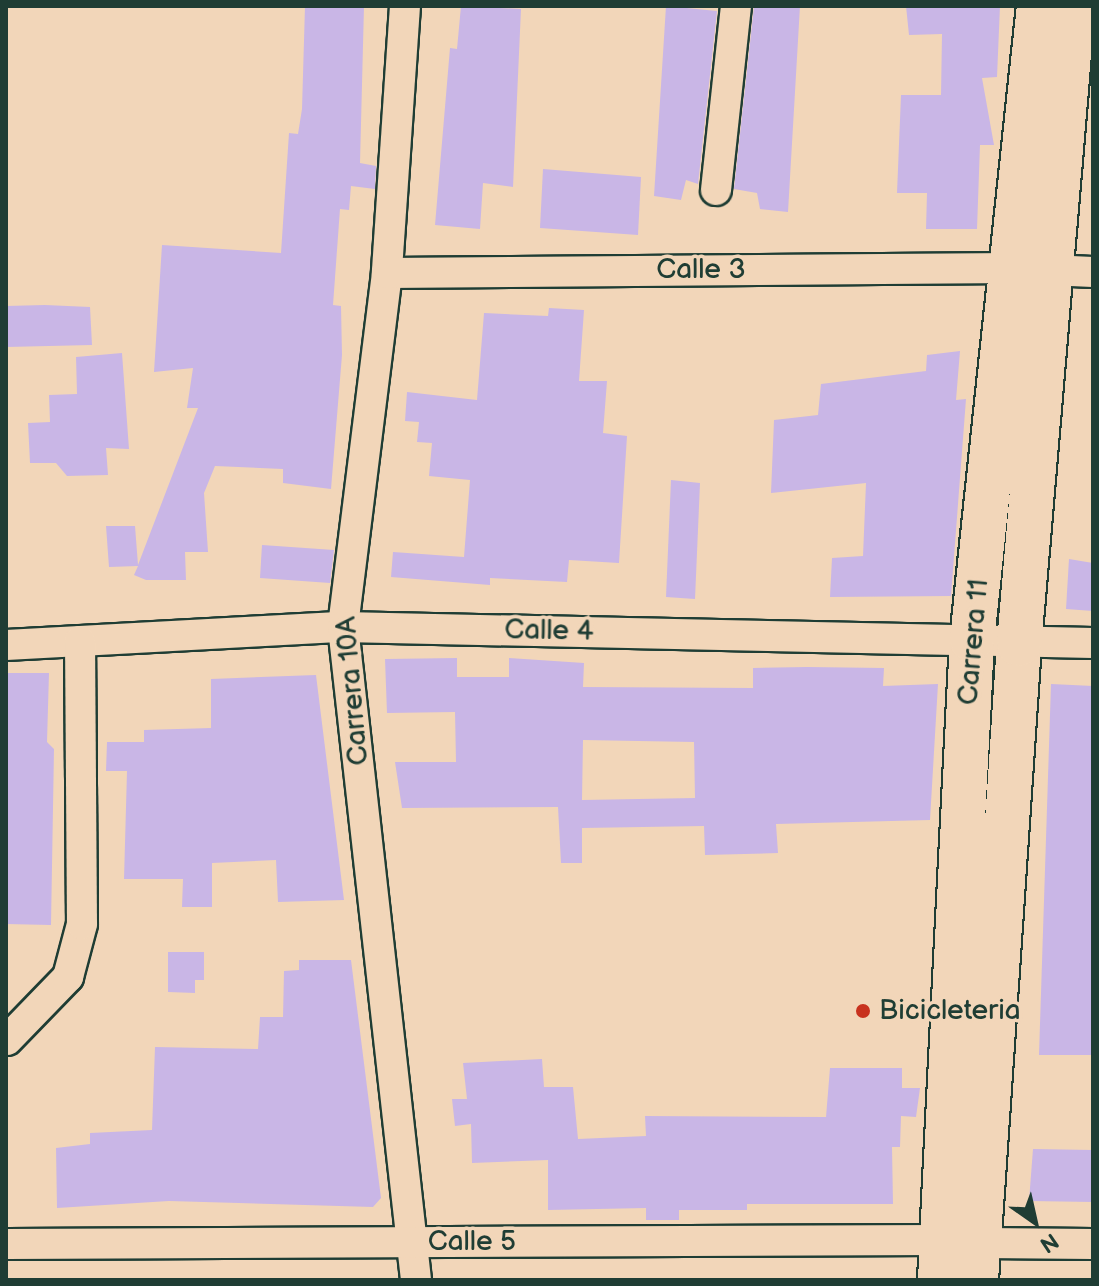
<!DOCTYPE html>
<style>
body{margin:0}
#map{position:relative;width:1099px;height:1286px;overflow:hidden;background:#f2d6b9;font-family:"Balsamiq Sans",sans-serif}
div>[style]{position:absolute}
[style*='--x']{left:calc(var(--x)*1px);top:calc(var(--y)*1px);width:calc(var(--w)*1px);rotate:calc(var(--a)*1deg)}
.building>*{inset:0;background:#c9b6e6}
.roads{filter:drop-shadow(2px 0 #1f3d34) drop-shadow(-2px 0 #1f3d34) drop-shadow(0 2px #1f3d34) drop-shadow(0 -2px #1f3d34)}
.minor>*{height:30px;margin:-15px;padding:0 15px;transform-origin:15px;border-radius:15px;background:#f2d6b9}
.secondary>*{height:44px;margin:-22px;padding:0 22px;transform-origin:22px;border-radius:22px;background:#f2d6b9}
.dots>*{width:22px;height:22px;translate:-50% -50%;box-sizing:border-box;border:4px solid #f2d6b9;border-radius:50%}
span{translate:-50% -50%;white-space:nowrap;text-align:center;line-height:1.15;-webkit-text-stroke:7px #f2d6b9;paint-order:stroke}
.street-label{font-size:28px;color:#1f3d34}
.poi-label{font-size:28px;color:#1f3d34}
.left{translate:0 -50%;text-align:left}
.frame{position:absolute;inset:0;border:8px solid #1f3d34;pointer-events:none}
.north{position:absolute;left:995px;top:1182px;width:80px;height:80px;-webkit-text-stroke:6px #f2d6b9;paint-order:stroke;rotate:146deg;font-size:22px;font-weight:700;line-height:32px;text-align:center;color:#1f3d34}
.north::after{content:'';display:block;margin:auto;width:28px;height:36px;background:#1f3d34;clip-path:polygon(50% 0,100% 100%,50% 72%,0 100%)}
</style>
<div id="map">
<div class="building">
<i style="clip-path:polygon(305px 6px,364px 6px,360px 163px,376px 166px,375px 189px,351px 186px,349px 210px,340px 209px,333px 305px,341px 306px,342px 355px,331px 489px,283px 483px,283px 469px,215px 466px,204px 493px,208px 552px,185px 552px,186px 580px,146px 580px,134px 575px,138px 566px,109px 567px,106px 526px,135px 526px,138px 565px,198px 408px,187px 408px,193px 368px,154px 372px,162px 245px,281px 253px,289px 133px,298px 134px,302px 109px)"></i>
<i style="clip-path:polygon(461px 6px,521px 9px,513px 187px,483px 183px,480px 229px,435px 225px,450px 48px,457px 49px)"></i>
<i style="clip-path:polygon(666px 6px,717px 11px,698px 184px,686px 180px,681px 200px,654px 196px)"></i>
<i style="clip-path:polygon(800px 6px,788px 212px,760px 209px,757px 193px,734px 189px,754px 7px)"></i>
<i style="clip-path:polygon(906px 6px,1000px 6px,997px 77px,982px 78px,994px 145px,980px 145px,977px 229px,926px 229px,927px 193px,897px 193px,901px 95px,941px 95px,942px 34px,909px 35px)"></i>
<i style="clip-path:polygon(543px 169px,641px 177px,638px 235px,540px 228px)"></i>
<i style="clip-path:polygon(45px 305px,90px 307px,92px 345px,6px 347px,6px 306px)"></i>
<i style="clip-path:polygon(549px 308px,584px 310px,579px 381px,607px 381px,603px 433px,627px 436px,619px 563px,569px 560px,567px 582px,490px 578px,490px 585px,391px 577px,393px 552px,464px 557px,470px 480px,429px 476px,432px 443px,417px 442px,419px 422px,405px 421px,407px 392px,477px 400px,484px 313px,548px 316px)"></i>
<i style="clip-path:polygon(960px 351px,956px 400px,966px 399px,951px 596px,830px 597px,832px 558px,863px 556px,866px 483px,771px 493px,774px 420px,818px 415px,821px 384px,926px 371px,927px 355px)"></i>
<i style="clip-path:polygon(122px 353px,129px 449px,106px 448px,108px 475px,67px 476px,56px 463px,30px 463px,28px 423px,50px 422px,49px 395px,77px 394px,76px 357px)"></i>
<i style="clip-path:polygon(671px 480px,700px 483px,695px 599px,666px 597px)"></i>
<i style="clip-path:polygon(262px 545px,334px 550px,330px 583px,260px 578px)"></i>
<i style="clip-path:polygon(1069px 559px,1093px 563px,1093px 611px,1066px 609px)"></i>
<i style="clip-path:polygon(evenodd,457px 658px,457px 677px,509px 677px,509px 658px,584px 663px,583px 687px,753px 688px,753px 668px,807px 667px,884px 668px,883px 686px,938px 684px,930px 820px,776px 824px,778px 853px,705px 855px,704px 826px,582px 828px,582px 863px,561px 863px,558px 807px,402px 808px,395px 762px,456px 762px,455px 712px,387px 713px,385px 659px,457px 658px,583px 740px,694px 742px,695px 798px,582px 800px,583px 740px)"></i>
<i style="clip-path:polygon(6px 673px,49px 673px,47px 742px,54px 749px,51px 925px,6px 924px)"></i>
<i style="clip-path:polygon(316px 675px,344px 900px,278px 902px,276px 860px,212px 863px,212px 907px,182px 907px,183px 879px,124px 879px,127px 771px,106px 771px,107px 742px,144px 742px,144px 730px,211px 728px,211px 679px)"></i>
<i style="clip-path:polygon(1051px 684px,1093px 686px,1093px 1055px,1039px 1055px)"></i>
<i style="clip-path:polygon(168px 952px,204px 952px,204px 980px,195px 980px,195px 993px,168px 992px)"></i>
<i style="clip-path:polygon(299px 960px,351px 960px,381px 1198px,373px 1207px,169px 1201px,57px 1208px,56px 1148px,90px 1144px,90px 1133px,152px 1130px,155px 1047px,258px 1049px,260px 1017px,283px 1017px,284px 971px,299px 970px)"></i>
<i style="clip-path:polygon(542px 1059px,544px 1087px,573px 1087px,578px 1139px,646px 1136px,645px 1116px,826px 1117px,830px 1068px,902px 1068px,902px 1088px,920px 1088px,916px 1117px,901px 1116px,900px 1147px,892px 1147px,893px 1204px,747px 1204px,747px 1210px,679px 1210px,679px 1220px,646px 1220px,646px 1208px,548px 1210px,548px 1160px,472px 1163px,471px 1124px,455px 1126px,452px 1099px,467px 1099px,463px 1063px)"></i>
<i style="clip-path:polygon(1033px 1149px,1093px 1150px,1093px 1202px,1029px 1201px)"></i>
</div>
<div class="roads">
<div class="minor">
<i style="--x:405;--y:6;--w:268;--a:93.9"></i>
<i style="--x:387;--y:273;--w:357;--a:97.1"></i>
<i style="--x:343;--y:627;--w:657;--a:83.62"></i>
<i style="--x:716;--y:190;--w:185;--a:-83.8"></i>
<i style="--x:1049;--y:270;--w:44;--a:2.6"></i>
<i style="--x:387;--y:273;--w:628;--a:-0.46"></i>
<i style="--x:6;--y:645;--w:337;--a:-3.1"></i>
<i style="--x:343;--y:627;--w:750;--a:1.22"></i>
<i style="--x:7;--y:1040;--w:88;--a:-45.9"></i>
<i style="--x:68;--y:977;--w:55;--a:-75.2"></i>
<i style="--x:82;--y:924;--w:283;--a:-90.4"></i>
<i style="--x:975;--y:1243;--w:118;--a:0.5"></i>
<i style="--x:6;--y:1244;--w:932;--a:-0.25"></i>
</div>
<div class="secondary">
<i style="--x:940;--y:1280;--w:641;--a:-87.14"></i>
<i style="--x:972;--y:640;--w:638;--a:-83.97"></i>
<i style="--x:976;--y:1280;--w:637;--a:-86.13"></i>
<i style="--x:1019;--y:644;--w:640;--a:-85.16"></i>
</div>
</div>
<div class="dots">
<i style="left:863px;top:1011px;background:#c8321e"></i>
</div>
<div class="street-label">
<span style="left:701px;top:270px">Calle 3</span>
<span style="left:549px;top:631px;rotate:1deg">Calle 4</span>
<span style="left:974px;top:642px;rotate:-85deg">Carrera 11</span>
<span style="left:353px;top:691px;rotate:-95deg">Carrera 10A</span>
<span style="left:472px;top:1242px">Calle 5</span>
</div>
<div class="poi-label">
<span class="left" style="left:879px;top:1011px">Bicicleteria</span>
</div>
<div class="frame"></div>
<div class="north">N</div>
</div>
